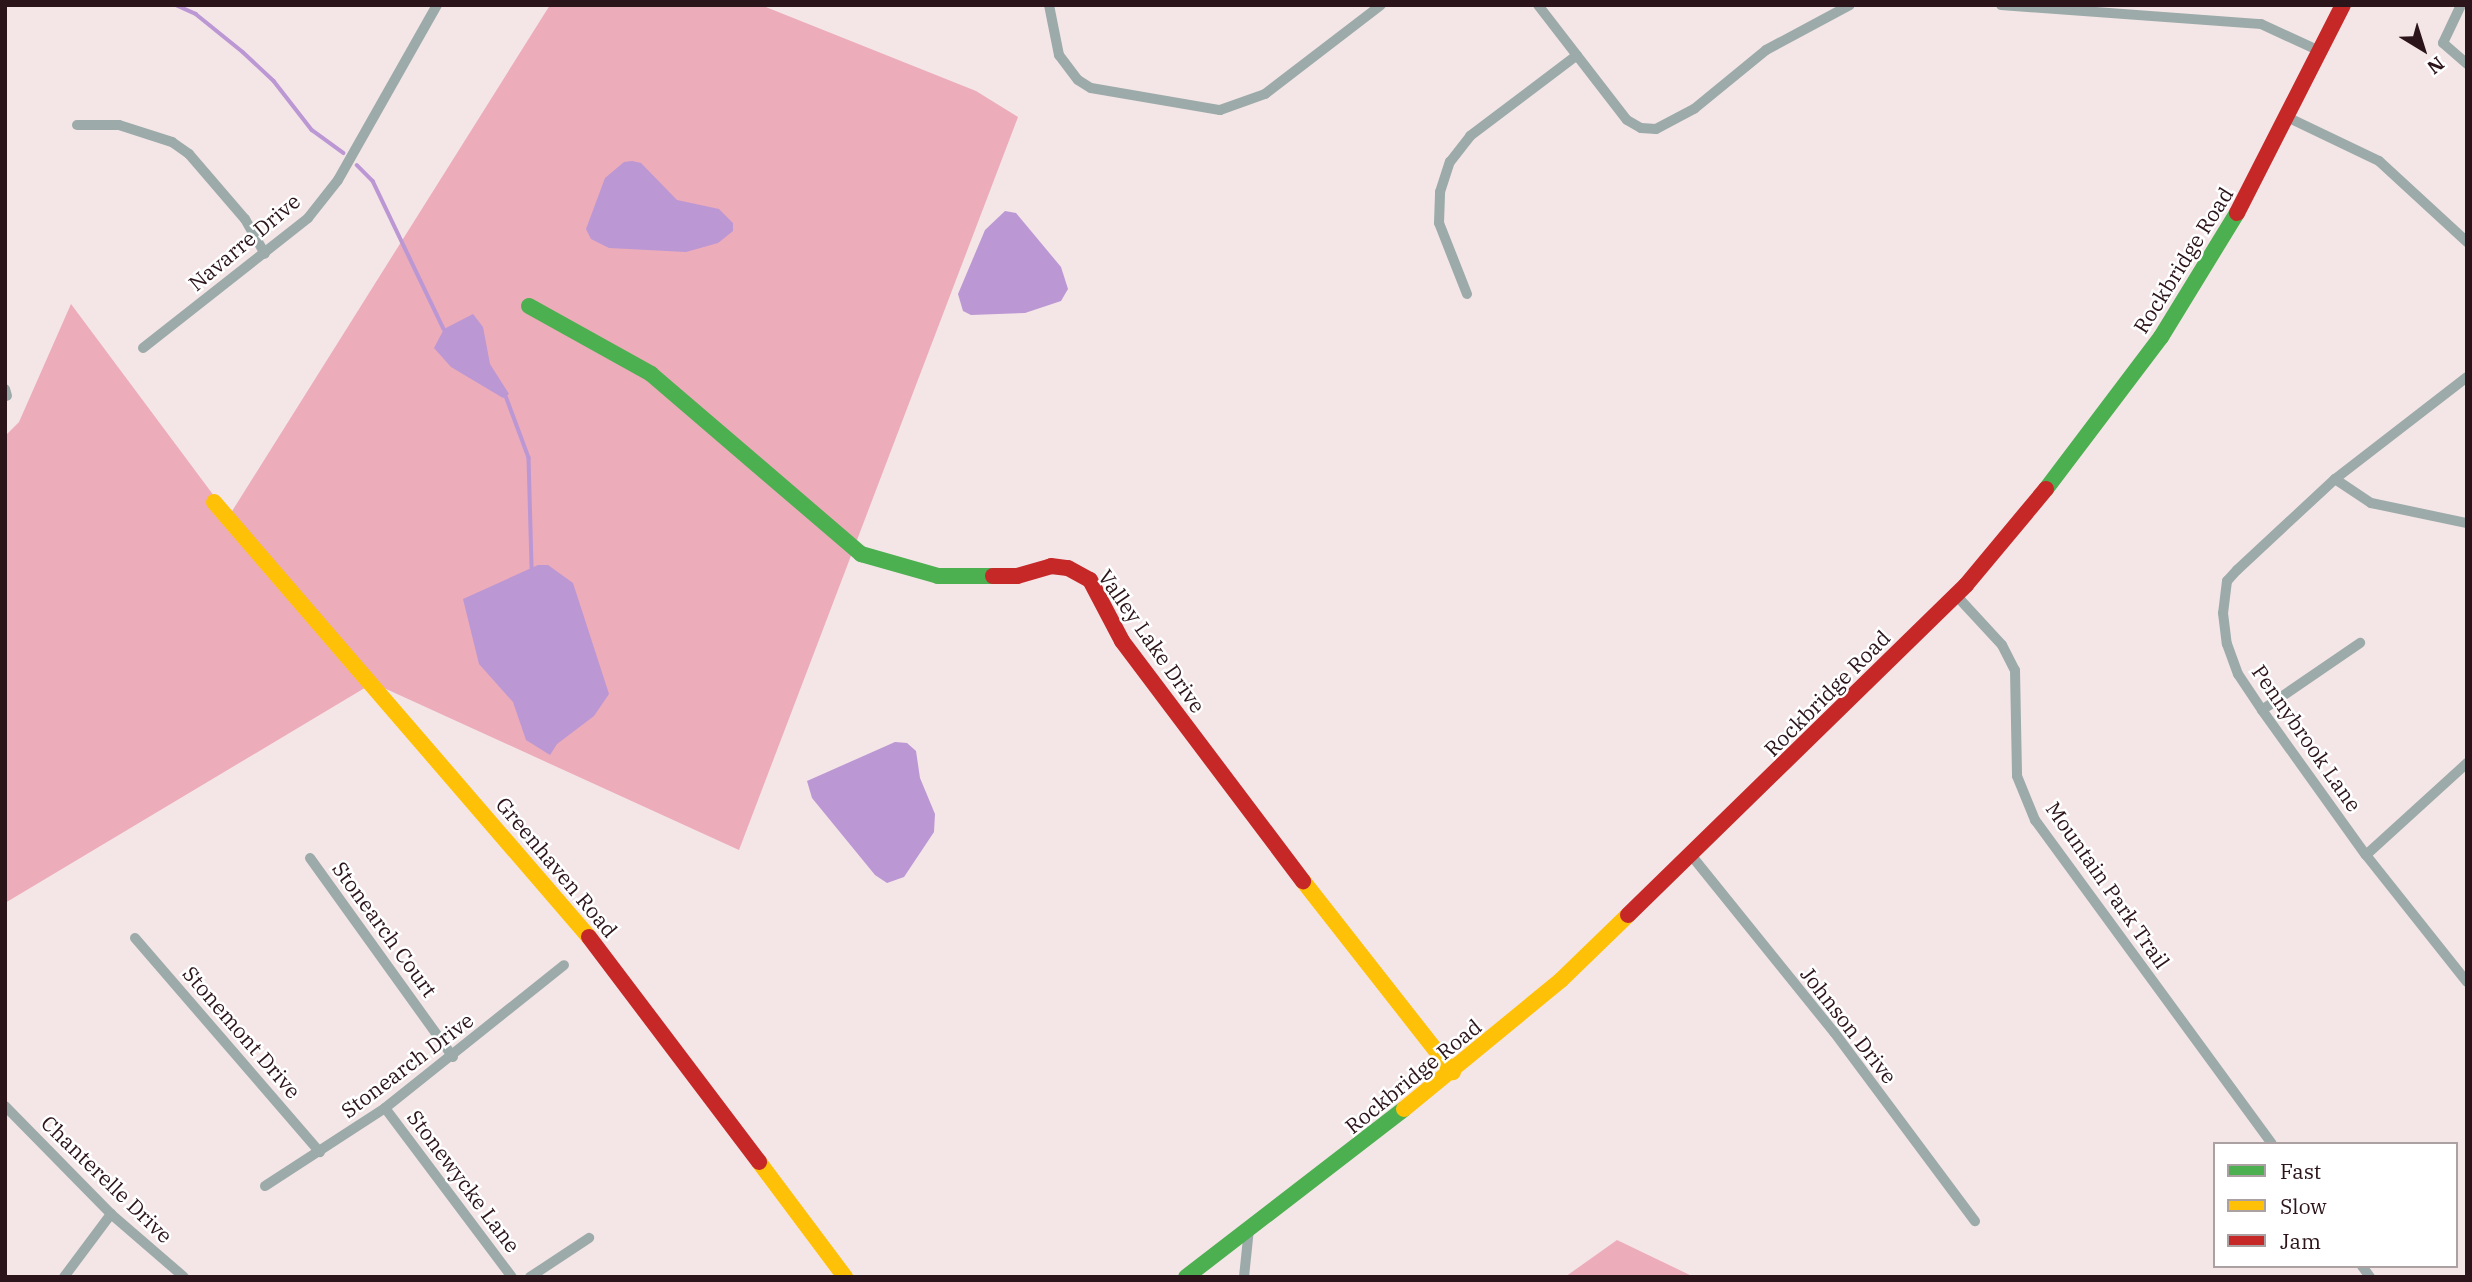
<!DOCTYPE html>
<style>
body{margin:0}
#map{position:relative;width:2472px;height:1282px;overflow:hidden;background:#f4e5e7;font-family:"IBM Plex Serif",serif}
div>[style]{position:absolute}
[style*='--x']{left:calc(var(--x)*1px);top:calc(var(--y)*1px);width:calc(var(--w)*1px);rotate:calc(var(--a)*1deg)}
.forest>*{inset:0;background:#ecacba}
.water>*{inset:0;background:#bb97d4}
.stream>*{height:3.5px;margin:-1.75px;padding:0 1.75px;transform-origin:1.75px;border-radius:1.75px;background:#bb97d4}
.street>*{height:10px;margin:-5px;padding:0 5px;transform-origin:5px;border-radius:5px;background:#9caba9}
.fast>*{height:16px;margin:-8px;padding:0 8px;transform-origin:8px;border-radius:8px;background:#4caf50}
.slow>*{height:16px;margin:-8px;padding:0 8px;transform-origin:8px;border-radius:8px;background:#ffc107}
.jam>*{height:16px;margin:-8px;padding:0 8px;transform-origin:8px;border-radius:8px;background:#c62828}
span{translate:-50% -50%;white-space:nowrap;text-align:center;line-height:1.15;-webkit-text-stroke:5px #fff;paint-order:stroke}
.street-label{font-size:21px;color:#2c151a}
.frame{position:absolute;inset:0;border:7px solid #2c151a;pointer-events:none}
.legend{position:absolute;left:2213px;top:1142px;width:245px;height:126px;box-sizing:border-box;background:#fff;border:2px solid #aba1a3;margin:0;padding:9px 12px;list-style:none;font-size:21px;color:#2c151a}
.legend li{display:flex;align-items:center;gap:14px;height:35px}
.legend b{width:35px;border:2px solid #aba1a3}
.north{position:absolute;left:2388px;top:14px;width:70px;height:70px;-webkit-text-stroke:5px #fff;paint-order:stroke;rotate:142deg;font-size:19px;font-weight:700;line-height:28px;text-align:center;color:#2c151a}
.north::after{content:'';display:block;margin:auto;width:24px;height:32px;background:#2c151a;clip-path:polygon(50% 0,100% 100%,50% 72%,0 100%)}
</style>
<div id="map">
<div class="forest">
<i style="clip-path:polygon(550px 5px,761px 5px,976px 91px,1018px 117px,739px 850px,373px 683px,5px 903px,5px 436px,19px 422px,71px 304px,229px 516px)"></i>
<i style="clip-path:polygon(1617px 1240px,1694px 1277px,1565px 1277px)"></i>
</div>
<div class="water">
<i style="clip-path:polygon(632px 161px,641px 163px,677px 200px,719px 209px,733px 223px,733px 231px,718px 243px,686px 252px,609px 248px,591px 239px,586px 229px,605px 178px,624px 162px)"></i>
<i style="clip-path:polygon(1005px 211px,1016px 213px,1061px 267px,1068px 289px,1061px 301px,1025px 313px,971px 315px,963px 311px,958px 294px,985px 230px)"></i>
<i style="clip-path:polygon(473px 314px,483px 327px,490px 364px,509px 394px,503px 398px,451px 367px,434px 348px,444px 329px)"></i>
<i style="clip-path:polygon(538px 565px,548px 565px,573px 583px,609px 694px,594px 716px,557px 744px,550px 755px,526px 740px,513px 702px,479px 664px,463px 599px)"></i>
<i style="clip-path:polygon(895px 742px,907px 743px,916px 751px,920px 778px,935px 814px,934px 832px,904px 877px,887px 883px,875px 875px,812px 798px,807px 781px)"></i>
</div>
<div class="stream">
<i style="--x:176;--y:5;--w:22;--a:24"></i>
<i style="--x:196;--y:14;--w:60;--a:39"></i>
<i style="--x:243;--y:52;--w:42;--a:43.1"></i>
<i style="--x:274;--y:81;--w:62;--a:52.2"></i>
<i style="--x:312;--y:130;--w:39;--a:36"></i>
<i style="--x:357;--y:165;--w:23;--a:45"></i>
<i style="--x:373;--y:181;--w:164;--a:64.4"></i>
<i style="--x:506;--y:396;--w:66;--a:69.6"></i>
<i style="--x:529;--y:458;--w:110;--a:88.4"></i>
</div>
<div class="street">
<i style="--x:1049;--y:5;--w:51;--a:78.7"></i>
<i style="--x:1059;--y:55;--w:31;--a:53"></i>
<i style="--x:1078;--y:80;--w:15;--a:32"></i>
<i style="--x:1091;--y:88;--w:131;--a:9.7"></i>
<i style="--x:1220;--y:110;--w:48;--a:-19.6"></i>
<i style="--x:1265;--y:94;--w:146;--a:-37.5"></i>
<i style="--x:1538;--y:5;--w:145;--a:52.3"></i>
<i style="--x:1627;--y:120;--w:16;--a:30"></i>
<i style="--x:1641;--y:128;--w:15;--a:4"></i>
<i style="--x:1656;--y:129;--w:43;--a:-27.8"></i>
<i style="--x:1694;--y:109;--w:93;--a:-39.3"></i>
<i style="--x:1766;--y:50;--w:95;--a:-28.2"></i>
<i style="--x:2001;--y:5;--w:261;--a:4.2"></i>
<i style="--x:2261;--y:24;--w:67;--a:24.7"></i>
<i style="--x:2461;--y:5;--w:42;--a:115.3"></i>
<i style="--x:2443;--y:43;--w:32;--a:41"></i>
<i style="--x:2287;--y:117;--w:102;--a:25.6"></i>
<i style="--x:2379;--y:161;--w:120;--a:42.6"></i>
<i style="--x:77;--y:125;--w:42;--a:0"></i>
<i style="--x:119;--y:125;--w:56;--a:17.8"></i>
<i style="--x:172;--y:142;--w:21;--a:35"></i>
<i style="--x:189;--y:154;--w:86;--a:49.3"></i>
<i style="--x:245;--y:219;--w:40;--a:60.3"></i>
<i style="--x:1467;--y:294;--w:76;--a:-111.5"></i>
<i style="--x:1439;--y:223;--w:31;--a:-88"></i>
<i style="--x:1440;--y:192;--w:32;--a:-72"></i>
<i style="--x:1450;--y:162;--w:33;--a:-52"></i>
<i style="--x:1470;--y:136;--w:134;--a:-37.1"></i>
<i style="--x:143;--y:348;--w:210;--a:-38.2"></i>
<i style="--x:308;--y:218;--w:48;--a:-51.7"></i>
<i style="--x:338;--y:180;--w:201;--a:-60.5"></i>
<i style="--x:2467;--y:377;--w:167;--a:142.3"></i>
<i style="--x:2335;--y:479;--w:134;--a:137.1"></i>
<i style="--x:2237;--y:570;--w:15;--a:132"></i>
<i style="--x:2227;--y:581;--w:32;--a:97"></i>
<i style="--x:2223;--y:613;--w:31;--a:83"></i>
<i style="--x:2227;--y:644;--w:32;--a:70"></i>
<i style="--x:2238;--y:674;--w:43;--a:56.3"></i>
<i style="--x:2262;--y:710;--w:178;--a:54.4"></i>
<i style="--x:2366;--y:855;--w:162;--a:51.5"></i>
<i style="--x:5;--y:389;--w:7;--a:74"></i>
<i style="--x:2335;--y:479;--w:43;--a:33.7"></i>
<i style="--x:2371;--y:503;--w:98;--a:11.8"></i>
<i style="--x:1954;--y:593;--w:71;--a:47.3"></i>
<i style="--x:2002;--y:645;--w:28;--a:63"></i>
<i style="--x:2015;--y:670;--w:106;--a:88.9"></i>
<i style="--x:2017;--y:776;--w:48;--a:67.8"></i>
<i style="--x:2035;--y:820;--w:401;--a:53.8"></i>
<i style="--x:2262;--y:710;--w:119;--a:-34.4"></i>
<i style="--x:1691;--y:855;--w:228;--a:51.1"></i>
<i style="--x:1834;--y:1032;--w:236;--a:53.3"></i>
<i style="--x:2366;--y:855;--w:137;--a:-42.3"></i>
<i style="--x:310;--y:858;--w:245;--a:54.3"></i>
<i style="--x:135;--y:938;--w:283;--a:49.2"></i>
<i style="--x:5;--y:1106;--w:151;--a:45.5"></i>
<i style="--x:111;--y:1214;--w:96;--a:40.8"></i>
<i style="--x:385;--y:1108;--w:211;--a:53.1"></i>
<i style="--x:265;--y:1186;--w:143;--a:-33"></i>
<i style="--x:385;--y:1108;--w:229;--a:-38.6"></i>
<i style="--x:2362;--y:1266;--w:14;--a:54"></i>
<i style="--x:64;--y:1277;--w:79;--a:-53.3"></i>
<i style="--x:530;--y:1277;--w:71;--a:-33.5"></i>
<i style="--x:1244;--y:1277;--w:48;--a:-84.1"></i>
</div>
<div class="fast">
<i style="--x:529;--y:306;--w:140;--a:29.1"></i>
<i style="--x:651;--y:374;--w:277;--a:40.6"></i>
<i style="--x:861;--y:554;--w:80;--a:15.9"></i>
<i style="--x:938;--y:576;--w:55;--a:0"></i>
<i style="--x:2046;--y:489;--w:191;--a:-52.9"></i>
<i style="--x:2161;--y:337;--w:145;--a:-58.5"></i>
<i style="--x:1186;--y:1277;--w:275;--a:-37.6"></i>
</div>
<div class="slow">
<i style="--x:214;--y:502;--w:574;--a:49.24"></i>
<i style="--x:1303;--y:881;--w:243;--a:51.9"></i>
<i style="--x:1404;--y:1109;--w:203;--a:-39.4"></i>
<i style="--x:1561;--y:980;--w:93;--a:-44.1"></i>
<i style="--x:759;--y:1162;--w:144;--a:53.2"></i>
</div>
<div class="jam">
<i style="--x:2237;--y:213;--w:233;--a:-63"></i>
<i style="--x:993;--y:576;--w:24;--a:0"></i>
<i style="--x:1017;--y:576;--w:35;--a:-16"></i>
<i style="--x:1051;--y:566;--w:17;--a:7"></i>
<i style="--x:1068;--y:568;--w:25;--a:29"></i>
<i style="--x:1090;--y:580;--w:69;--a:62.3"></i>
<i style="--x:1122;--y:641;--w:301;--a:53"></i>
<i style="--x:1628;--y:915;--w:472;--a:-44.3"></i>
<i style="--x:1966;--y:585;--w:125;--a:-50.2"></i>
<i style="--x:589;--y:937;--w:282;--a:52.9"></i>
</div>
<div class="street-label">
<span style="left:244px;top:242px;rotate:-40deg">Navarre Drive</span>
<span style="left:2183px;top:260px;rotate:-58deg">Rockbridge Road</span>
<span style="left:1152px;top:641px;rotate:55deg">Valley Lake Drive</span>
<span style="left:1827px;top:693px;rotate:-45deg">Rockbridge Road</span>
<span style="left:2307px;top:738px;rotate:55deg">Pennybrook Lane</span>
<span style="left:557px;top:867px;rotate:50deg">Greenhaven Road</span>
<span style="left:2108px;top:885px;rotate:55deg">Mountain Park Trail</span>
<span style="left:385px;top:929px;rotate:54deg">Stonearch Court</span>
<span style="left:1849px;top:1025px;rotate:52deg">Johnson Drive</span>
<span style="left:242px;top:1032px;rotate:49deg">Stonemont Drive</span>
<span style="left:407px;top:1065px;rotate:-37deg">Stonearch Drive</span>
<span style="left:1413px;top:1076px;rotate:-39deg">Rockbridge Road</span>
<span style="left:107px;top:1179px;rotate:44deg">Chanterelle Drive</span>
<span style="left:464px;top:1181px;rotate:53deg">Stonewycke Lane</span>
</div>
<div class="frame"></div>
<ul class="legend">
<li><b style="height:9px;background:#4caf50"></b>Fast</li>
<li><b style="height:9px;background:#ffc107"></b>Slow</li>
<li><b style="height:9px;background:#c62828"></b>Jam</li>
</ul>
<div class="north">N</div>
</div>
